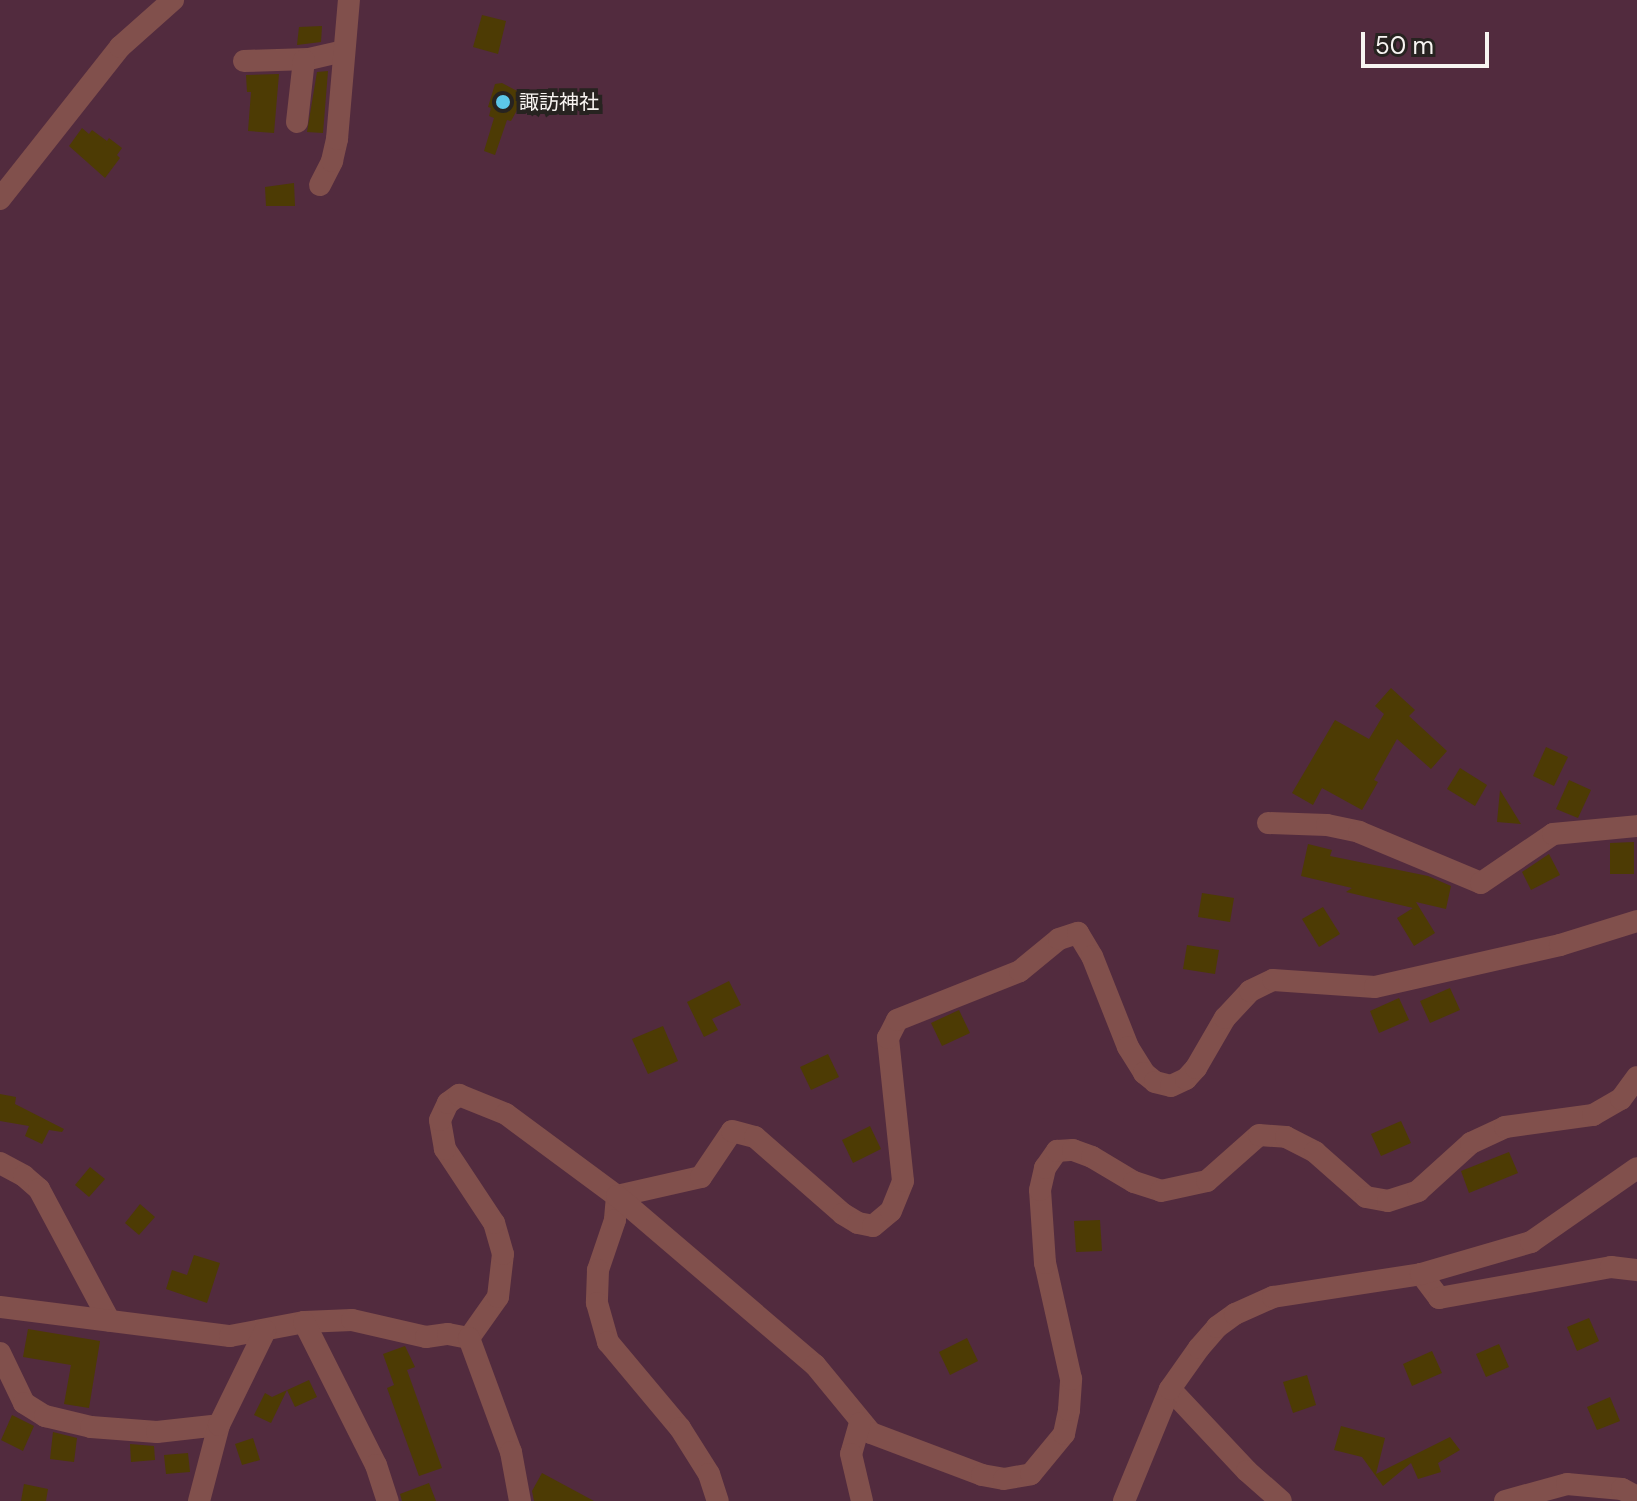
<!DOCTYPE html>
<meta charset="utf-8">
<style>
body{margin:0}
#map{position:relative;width:1637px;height:1501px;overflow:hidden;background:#312d29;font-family:"DM Sans","Noto Sans JP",sans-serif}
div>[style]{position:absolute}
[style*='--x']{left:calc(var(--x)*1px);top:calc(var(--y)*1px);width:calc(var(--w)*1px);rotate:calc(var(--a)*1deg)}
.green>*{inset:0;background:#522b3e}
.building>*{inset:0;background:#4d3b04}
.minor>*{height:22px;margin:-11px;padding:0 11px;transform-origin:11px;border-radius:11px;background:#81504c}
.dots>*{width:22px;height:22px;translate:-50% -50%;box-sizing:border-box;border:4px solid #272320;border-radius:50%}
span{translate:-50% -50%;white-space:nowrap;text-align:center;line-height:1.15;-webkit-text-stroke:8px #272320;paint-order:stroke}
.poi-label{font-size:20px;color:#f7f4f1}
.left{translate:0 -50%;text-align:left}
.scale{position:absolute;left:1361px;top:32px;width:128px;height:36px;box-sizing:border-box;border:4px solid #f7f4f1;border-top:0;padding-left:10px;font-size:24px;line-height:28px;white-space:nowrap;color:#f7f4f1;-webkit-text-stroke:6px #272320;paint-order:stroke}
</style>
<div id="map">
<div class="green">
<i style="clip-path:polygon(0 0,1637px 0,1637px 1501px,0 1501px)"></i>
</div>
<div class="building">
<i style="clip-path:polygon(482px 15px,506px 21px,498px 54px,473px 47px)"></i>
<i style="clip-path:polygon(322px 26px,321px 42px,297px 45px,299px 27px)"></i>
<i style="clip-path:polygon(328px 71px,323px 133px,307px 132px,317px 72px)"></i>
<i style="clip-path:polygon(279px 74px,274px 133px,248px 131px,251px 92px,247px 92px,246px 75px)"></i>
<i style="clip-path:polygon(502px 83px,523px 94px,516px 112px,511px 121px,507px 120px,495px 155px,484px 151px,494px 118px,489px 116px,491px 108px,488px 107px,495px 84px)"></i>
<i style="clip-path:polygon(82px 128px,89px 134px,92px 130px,107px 141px,109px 138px,122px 148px,117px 155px,120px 158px,105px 178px,69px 146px)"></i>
<i style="clip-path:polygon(294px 183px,295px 206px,266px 206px,265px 187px)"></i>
<i style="clip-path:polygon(1391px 688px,1415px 710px,1409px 716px,1447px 751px,1431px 769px,1397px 739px,1374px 780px,1378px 782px,1362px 810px,1322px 788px,1313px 805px,1292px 793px,1335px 720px,1369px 739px,1384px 714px,1375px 706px)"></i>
<i style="clip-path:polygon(1546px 747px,1568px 757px,1554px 786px,1533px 776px)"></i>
<i style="clip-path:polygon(1460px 768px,1487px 785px,1475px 806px,1447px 789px)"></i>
<i style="clip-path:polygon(1569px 780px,1591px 790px,1578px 818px,1556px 809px)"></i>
<i style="clip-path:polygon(1500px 790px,1521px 824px,1497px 822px)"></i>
<i style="clip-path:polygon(1634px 842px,1634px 874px,1610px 874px,1610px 843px)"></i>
<i style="clip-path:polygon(1308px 844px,1332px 850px,1330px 856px,1428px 876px,1451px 886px,1446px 909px,1416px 902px,1435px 933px,1414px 946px,1397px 918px,1413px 908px,1346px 892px,1352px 888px,1301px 876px)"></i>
<i style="clip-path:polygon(1549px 854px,1560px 875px,1531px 890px,1522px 872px)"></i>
<i style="clip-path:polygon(1202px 893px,1234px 898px,1230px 922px,1198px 917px)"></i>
<i style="clip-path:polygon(1323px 907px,1340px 934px,1319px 947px,1302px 919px)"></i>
<i style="clip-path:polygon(1187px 945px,1219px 950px,1215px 974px,1183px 969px)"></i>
<i style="clip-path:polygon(729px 981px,741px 1005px,712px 1019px,718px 1030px,704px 1037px,687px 1002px)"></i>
<i style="clip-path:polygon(1450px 988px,1460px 1010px,1430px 1023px,1420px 1001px)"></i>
<i style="clip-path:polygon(1399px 998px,1409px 1020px,1379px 1033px,1370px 1011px)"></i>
<i style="clip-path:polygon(959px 1010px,970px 1033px,942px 1046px,931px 1023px)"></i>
<i style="clip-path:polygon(663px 1026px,678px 1061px,648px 1074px,632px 1039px)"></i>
<i style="clip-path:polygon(828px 1054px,839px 1077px,811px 1090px,800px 1067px)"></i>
<i style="clip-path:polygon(0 1094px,16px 1097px,15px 1104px,64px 1129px,62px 1132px,49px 1130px,42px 1144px,25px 1136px,29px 1126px,0 1121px)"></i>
<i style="clip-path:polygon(1401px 1121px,1411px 1143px,1381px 1156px,1371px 1134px)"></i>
<i style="clip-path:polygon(870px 1126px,881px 1149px,853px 1163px,842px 1140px)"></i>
<i style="clip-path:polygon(1509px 1152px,1518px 1173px,1469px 1193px,1461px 1171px)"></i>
<i style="clip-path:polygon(90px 1167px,105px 1179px,89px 1197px,75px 1185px)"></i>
<i style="clip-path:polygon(140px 1204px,155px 1217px,139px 1235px,125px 1223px)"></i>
<i style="clip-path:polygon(1100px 1220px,1102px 1251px,1076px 1252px,1074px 1221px)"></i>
<i style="clip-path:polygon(194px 1255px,220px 1263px,207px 1303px,166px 1289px,172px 1270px,187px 1275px)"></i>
<i style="clip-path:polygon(1589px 1318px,1599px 1341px,1577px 1351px,1567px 1327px)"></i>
<i style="clip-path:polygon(28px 1329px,100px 1341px,89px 1408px,64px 1404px,71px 1365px,23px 1357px)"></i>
<i style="clip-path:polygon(967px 1338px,978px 1361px,950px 1375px,939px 1352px)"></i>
<i style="clip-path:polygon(1499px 1344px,1509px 1367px,1486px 1377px,1476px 1354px)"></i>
<i style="clip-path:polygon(405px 1346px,415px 1367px,407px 1370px,442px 1468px,419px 1476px,387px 1388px,394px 1385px,383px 1354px)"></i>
<i style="clip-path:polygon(1432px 1351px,1442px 1373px,1412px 1386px,1403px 1364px)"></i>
<i style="clip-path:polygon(1307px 1375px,1316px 1405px,1293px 1413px,1283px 1382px)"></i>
<i style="clip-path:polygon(309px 1380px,317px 1397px,295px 1407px,287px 1390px,271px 1423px,254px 1415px,265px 1393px,272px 1397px)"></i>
<i style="clip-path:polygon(1610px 1397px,1620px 1421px,1597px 1430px,1587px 1407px)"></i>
<i style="clip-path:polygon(12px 1415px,34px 1426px,23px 1451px,1px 1440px)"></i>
<i style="clip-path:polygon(1341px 1426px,1385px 1438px,1376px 1474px,1450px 1437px,1460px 1450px,1438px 1463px,1441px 1472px,1418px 1479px,1411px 1463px,1383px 1486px,1362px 1457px,1334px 1450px)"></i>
<i style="clip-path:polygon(53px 1432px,77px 1438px,74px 1462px,50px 1459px)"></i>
<i style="clip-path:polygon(253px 1438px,260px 1460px,242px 1465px,235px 1444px)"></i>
<i style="clip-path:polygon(130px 1444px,154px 1446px,155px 1460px,131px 1462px)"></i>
<i style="clip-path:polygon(188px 1453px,190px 1472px,166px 1474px,164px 1455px)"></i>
<i style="clip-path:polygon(542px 1473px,594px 1501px,534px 1501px,532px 1491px)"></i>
<i style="clip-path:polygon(429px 1483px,436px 1501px,402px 1501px,400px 1494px)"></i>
<i style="clip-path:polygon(24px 1484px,48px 1489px,46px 1501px,21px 1501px)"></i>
</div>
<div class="minor">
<i style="--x:244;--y:61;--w:65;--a:-1.8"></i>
<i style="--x:309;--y:59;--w:36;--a:-13"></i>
<i style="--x:297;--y:122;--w:62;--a:-83.6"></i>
<i style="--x:320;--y:185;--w:27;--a:-63"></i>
<i style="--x:332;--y:161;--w:23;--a:-77"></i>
<i style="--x:337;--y:139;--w:140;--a:-85.1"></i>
<i style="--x:0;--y:199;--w:194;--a:-51.7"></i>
<i style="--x:120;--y:47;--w:71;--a:-41.6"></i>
<i style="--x:1268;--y:823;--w:59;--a:1.9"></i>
<i style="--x:1327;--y:825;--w:33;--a:12"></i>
<i style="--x:1359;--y:832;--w:132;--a:22.7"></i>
<i style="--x:1481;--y:883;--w:87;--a:-34.2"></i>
<i style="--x:1553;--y:834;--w:84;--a:-5.4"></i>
<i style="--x:0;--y:1163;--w:27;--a:28"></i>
<i style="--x:24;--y:1176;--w:20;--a:41"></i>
<i style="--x:39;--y:1189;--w:149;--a:61.9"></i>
<i style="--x:617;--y:1196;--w:86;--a:-12.7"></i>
<i style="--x:701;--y:1177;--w:55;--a:-56"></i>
<i style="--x:732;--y:1131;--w:24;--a:15"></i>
<i style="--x:755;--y:1137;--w:117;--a:41.2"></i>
<i style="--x:843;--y:1214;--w:17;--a:31"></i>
<i style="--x:858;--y:1223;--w:15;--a:11"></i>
<i style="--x:873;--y:1226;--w:23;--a:-40"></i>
<i style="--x:891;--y:1211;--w:32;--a:-68"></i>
<i style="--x:903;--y:1181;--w:144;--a:-96"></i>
<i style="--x:888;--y:1038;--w:20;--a:-63"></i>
<i style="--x:897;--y:1020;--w:132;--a:-21.7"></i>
<i style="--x:1020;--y:971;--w:50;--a:-39.4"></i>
<i style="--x:1059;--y:939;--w:20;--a:-18"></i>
<i style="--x:1078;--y:933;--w:27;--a:59"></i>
<i style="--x:1092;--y:956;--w:98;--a:68.4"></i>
<i style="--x:1128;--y:1047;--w:31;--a:58"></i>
<i style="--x:1144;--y:1073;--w:14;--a:39"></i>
<i style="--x:1155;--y:1082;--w:16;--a:14"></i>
<i style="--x:1171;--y:1086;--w:17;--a:-25"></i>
<i style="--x:1186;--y:1079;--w:15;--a:-48"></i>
<i style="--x:1196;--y:1068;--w:58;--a:-59.9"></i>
<i style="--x:1225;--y:1018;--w:37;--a:-47"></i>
<i style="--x:1250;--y:991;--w:25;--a:-26"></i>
<i style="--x:1273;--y:980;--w:102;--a:3.9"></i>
<i style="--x:1375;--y:987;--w:190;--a:-12.8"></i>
<i style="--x:1560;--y:945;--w:81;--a:-17.3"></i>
<i style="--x:617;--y:1196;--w:24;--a:95"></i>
<i style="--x:615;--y:1220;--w:53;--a:108.8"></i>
<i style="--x:598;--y:1270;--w:33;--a:92"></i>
<i style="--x:597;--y:1303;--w:41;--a:74.2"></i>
<i style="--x:608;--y:1342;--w:112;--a:50.1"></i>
<i style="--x:680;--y:1428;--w:54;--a:57.8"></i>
<i style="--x:709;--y:1474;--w:28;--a:72"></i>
<i style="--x:1421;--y:1274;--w:30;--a:53"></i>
<i style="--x:1439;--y:1298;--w:175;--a:-10.2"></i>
<i style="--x:1611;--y:1267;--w:26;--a:7"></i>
<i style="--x:0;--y:1307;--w:232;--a:7.2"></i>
<i style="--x:230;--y:1336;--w:75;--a:-10.7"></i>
<i style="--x:304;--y:1322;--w:48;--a:-2.4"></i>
<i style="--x:352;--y:1320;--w:76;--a:12.9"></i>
<i style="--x:426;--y:1337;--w:22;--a:-8"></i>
<i style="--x:448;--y:1334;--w:21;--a:11"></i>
<i style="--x:304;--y:1322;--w:160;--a:63.3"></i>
<i style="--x:376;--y:1465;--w:38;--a:72"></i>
<i style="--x:469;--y:1338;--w:50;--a:-54.7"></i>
<i style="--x:498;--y:1297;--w:43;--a:-83.4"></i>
<i style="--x:503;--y:1254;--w:32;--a:-106"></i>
<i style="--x:494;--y:1223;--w:89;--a:-123.5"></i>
<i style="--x:445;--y:1149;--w:29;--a:-100"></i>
<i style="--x:440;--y:1120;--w:19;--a:-65"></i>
<i style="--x:448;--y:1103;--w:14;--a:-36"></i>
<i style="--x:459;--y:1095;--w:51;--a:22"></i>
<i style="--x:506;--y:1114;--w:138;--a:36.5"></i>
<i style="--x:617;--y:1196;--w:260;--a:40.5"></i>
<i style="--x:815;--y:1365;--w:88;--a:50.5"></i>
<i style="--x:871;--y:1433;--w:119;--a:20.7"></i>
<i style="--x:982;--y:1475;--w:22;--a:10"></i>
<i style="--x:1004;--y:1479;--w:27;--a:-10"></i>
<i style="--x:1031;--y:1474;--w:52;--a:-50.5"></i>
<i style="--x:1064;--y:1434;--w:25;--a:-78"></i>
<i style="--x:1069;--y:1410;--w:31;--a:-86"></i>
<i style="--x:1071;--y:1379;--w:119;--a:-102.6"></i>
<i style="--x:1045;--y:1263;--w:73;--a:-93.9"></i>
<i style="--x:1040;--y:1190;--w:23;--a:-77"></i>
<i style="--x:1045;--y:1168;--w:21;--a:-55"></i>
<i style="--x:1057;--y:1151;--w:16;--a:-4"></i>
<i style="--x:1073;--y:1150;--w:20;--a:20"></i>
<i style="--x:1092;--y:1157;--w:49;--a:30.8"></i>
<i style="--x:1134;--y:1182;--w:28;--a:18"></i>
<i style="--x:1161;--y:1191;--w:47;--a:-12.3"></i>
<i style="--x:1207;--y:1181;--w:69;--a:-41.5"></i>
<i style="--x:1259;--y:1135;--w:27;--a:4"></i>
<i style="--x:1286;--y:1137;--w:33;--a:27"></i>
<i style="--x:1315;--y:1152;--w:68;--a:41.4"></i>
<i style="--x:1366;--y:1197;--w:22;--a:10"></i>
<i style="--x:1388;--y:1201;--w:32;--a:-18"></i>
<i style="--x:1418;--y:1191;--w:72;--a:-42.2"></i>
<i style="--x:1471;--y:1143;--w:38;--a:-25"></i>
<i style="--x:1505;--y:1127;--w:89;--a:-7.8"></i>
<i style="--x:1593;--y:1115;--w:32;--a:-30"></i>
<i style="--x:1621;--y:1099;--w:27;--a:-54"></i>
<i style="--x:469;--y:1338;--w:121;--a:69.8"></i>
<i style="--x:511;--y:1452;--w:50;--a:79.6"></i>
<i style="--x:0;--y:1353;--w:55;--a:64.4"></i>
<i style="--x:24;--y:1403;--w:25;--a:32"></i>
<i style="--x:45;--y:1416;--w:47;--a:13.4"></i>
<i style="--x:91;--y:1427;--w:66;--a:4.3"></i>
<i style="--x:157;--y:1432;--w:62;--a:-6.4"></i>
<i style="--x:1170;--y:1389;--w:112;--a:46.8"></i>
<i style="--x:1247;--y:1471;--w:45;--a:41.4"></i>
<i style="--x:860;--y:1423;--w:32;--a:106"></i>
<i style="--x:851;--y:1454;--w:48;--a:76.8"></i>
<i style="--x:199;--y:1501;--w:79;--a:-75.3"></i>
<i style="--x:219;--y:1425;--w:105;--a:-63.9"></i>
<i style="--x:1124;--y:1501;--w:121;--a:-67.7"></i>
<i style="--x:1170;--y:1389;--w:50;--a:-54.7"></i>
<i style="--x:1199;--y:1348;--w:28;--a:-49"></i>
<i style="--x:1217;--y:1327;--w:22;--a:-36"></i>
<i style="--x:1235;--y:1314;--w:42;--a:-24.1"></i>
<i style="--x:1273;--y:1297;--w:150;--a:-8.8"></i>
<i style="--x:1421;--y:1274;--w:115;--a:-16.2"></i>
<i style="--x:1531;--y:1242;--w:129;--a:-34.9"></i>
<i style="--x:1505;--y:1501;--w:64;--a:-15.3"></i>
<i style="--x:1567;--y:1484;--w:55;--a:5.2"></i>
<i style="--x:1622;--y:1489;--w:17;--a:28"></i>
</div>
<div class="dots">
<i style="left:503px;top:102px;background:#5cc7e8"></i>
</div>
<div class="poi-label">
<span class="left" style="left:519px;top:102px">諏訪神社</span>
</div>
<div class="scale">50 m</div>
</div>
